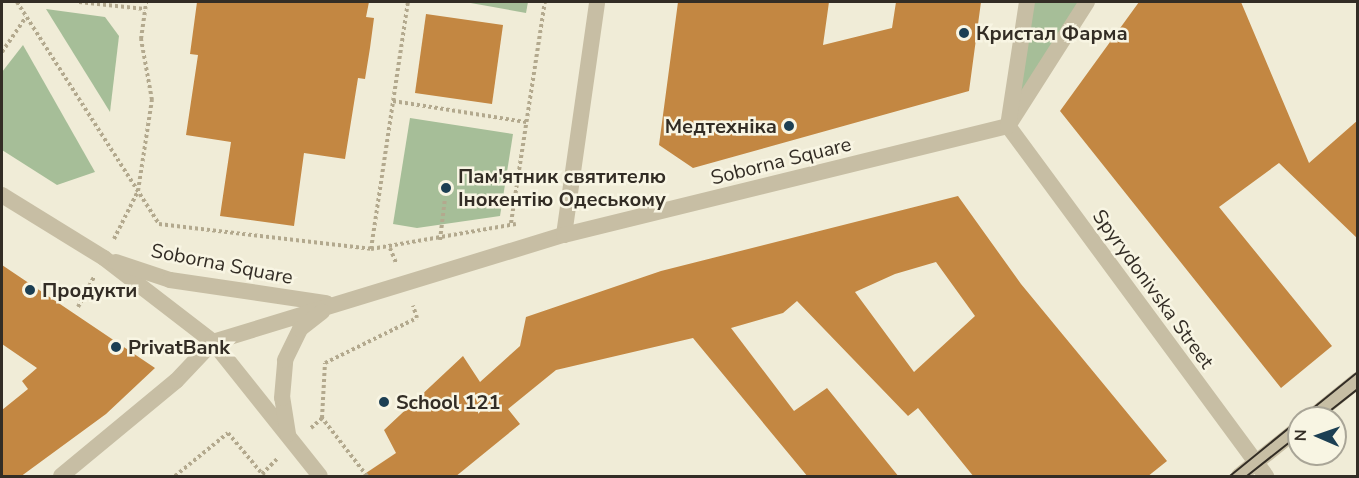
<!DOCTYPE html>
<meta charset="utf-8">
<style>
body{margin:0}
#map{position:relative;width:1359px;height:478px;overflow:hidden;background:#f0ecd7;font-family:"Nunito Sans",sans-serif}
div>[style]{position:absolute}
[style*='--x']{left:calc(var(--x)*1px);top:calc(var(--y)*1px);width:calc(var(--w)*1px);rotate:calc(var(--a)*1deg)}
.green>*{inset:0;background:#a6be98}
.building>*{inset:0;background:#c38742}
.path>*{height:4px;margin-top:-2px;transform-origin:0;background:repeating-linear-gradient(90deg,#b3a98e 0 3px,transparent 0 6px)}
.minor>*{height:16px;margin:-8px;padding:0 8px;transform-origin:8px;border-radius:8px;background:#c7bea4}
.tertiary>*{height:16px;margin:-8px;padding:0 8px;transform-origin:8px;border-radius:8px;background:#c7bea4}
.tram>*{height:1.5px;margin:-0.75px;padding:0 0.75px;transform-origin:0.75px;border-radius:0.75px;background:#332d25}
.dots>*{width:16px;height:16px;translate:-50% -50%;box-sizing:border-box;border:3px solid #f8f5e3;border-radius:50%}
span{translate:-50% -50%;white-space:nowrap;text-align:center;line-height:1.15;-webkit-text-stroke:5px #f8f5e3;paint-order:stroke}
.poi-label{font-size:20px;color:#332d25;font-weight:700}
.left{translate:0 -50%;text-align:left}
.right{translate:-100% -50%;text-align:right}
.street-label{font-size:20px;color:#332d25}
.frame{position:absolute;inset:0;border:3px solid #332d25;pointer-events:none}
.north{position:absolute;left:1287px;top:406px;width:60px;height:60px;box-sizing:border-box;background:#f8f5e3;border:2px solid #a9a597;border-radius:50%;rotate:272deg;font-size:16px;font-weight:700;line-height:24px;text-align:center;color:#332d25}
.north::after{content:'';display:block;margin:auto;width:21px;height:27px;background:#1c3f53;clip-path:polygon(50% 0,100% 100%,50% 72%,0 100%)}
</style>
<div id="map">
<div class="green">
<i style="clip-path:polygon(465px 2px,528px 2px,526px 13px)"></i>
<i style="clip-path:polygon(1027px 2px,1087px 2px,1008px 126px)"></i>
<i style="clip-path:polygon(46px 9px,105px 17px,119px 36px,110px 112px)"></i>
<i style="clip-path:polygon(23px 45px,95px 172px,57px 185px,2px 150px,2px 72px)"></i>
<i style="clip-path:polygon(410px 118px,513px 134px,500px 216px,417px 228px,393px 224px)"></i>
</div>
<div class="building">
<i style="clip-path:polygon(197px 2px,369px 2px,366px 17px,374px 18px,370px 48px,365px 79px,358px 78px,345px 159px,304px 153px,294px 226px,220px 216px,231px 142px,186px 135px,198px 55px,190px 54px)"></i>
<i style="clip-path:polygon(678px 2px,829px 2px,823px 45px,892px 28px,896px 2px,981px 2px,969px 91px,693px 168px,659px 145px)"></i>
<i style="clip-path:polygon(1139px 2px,1241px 2px,1309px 163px,1358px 120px,1358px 239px,1279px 163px,1219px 207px,1332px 346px,1281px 388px,1060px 111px)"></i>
<i style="clip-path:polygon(426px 14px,503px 25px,492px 104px,415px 93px)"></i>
<i style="clip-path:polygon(evenodd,958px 196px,1021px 284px,1167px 461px,1147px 477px,974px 477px,918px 408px,908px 416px,797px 301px,783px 313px,731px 328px,794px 411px,827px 388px,899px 477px,808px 477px,693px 338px,556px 370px,508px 409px,520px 424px,455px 477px,360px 477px,396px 453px,384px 430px,463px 356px,480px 382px,520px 346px,526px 317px,661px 271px,958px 196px,936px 262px,975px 316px,914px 372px,855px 292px,895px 274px,936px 262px)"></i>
<i style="clip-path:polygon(2px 265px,155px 368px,106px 414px,20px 477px,2px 477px,2px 410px,28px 389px,22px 381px,37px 368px,2px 344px)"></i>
</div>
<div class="path">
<i style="--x:17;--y:2;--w:264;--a:57.4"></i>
<i style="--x:159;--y:224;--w:213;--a:6.7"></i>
<i style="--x:371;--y:249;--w:147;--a:-9.8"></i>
<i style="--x:79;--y:2;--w:66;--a:6.1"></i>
<i style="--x:2;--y:52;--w:42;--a:-55.6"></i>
<i style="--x:393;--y:101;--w:135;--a:9"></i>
<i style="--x:511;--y:223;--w:224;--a:-81.3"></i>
<i style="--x:114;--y:239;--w:54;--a:-63.4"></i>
<i style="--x:138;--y:191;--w:92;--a:-81.3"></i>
<i style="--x:152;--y:100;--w:62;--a:-100.2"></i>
<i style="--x:141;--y:39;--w:37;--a:-82"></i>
<i style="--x:440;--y:240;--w:42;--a:-83.2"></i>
<i style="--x:390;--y:248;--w:16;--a:68"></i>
<i style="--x:371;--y:249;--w:250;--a:-81.5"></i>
<i style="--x:78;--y:307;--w:34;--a:-62"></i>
<i style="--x:311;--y:428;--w:15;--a:-42"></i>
<i style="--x:262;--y:474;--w:21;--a:-45"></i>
<i style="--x:175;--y:476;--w:68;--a:-39.1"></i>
<i style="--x:228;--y:433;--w:56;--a:50.1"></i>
<i style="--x:367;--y:476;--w:73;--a:-127.8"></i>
<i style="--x:322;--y:418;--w:55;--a:-86.9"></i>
<i style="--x:325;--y:363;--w:102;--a:-26.1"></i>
<i style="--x:417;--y:318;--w:13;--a:-108"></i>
</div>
<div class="minor">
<i style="--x:1087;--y:2;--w:147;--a:122.5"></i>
<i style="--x:1008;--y:126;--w:435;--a:53.6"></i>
<i style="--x:1311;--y:418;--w:60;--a:-39"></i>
<i style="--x:61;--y:476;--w:149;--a:-39.6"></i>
<i style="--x:176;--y:381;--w:54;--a:-46.5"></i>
<i style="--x:1239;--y:476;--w:77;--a:-38.7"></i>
</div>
<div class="tertiary">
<i style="--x:2;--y:195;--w:120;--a:31.7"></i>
<i style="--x:104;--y:258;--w:138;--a:37.6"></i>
<i style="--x:213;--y:342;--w:171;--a:51.4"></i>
<i style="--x:564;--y:235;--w:235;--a:-81.9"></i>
<i style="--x:116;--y:262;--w:57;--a:18.4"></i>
<i style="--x:170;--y:280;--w:158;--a:8.4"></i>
<i style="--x:213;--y:342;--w:367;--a:-17"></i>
<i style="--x:564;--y:235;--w:457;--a:-13.8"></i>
<i style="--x:1008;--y:126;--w:125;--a:-81.3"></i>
<i style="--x:288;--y:434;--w:36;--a:-99"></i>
<i style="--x:282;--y:398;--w:38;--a:-85"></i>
<i style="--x:285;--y:360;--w:34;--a:-64"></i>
<i style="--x:300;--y:329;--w:28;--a:-38"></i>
</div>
<div class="tram">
<i style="--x:1301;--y:418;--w:73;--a:-38.9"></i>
<i style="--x:1321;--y:418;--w:47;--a:-38.1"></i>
<i style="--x:1230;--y:476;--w:89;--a:-39.1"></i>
<i style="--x:1247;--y:476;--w:66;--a:-38.3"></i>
</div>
<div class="dots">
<i style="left:964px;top:33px;background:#1c3f53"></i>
<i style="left:789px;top:126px;background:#1c3f53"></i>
<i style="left:446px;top:188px;background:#1c3f53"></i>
<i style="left:30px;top:290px;background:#1c3f53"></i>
<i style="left:116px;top:347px;background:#1c3f53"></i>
<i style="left:384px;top:402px;background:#1c3f53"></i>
</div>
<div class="poi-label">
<span class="left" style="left:976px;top:33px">Кристал Фарма</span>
<span class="right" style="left:777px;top:126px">Медтехніка</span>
<span class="left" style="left:458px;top:188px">Пам'ятник святителю<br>Інокентію Одеському</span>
<span class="left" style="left:42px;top:290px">Продукти</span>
<span class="left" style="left:128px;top:347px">PrivatBank</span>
<span class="left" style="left:396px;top:402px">School 121</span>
</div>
<div class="street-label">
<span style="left:781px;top:161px;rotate:-14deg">Soborna Square</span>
<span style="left:222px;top:264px;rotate:11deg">Soborna Square</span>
<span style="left:1153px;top:289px;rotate:54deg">Spyrydonivska Street</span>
</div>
<div class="frame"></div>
<div class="north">N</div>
</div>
